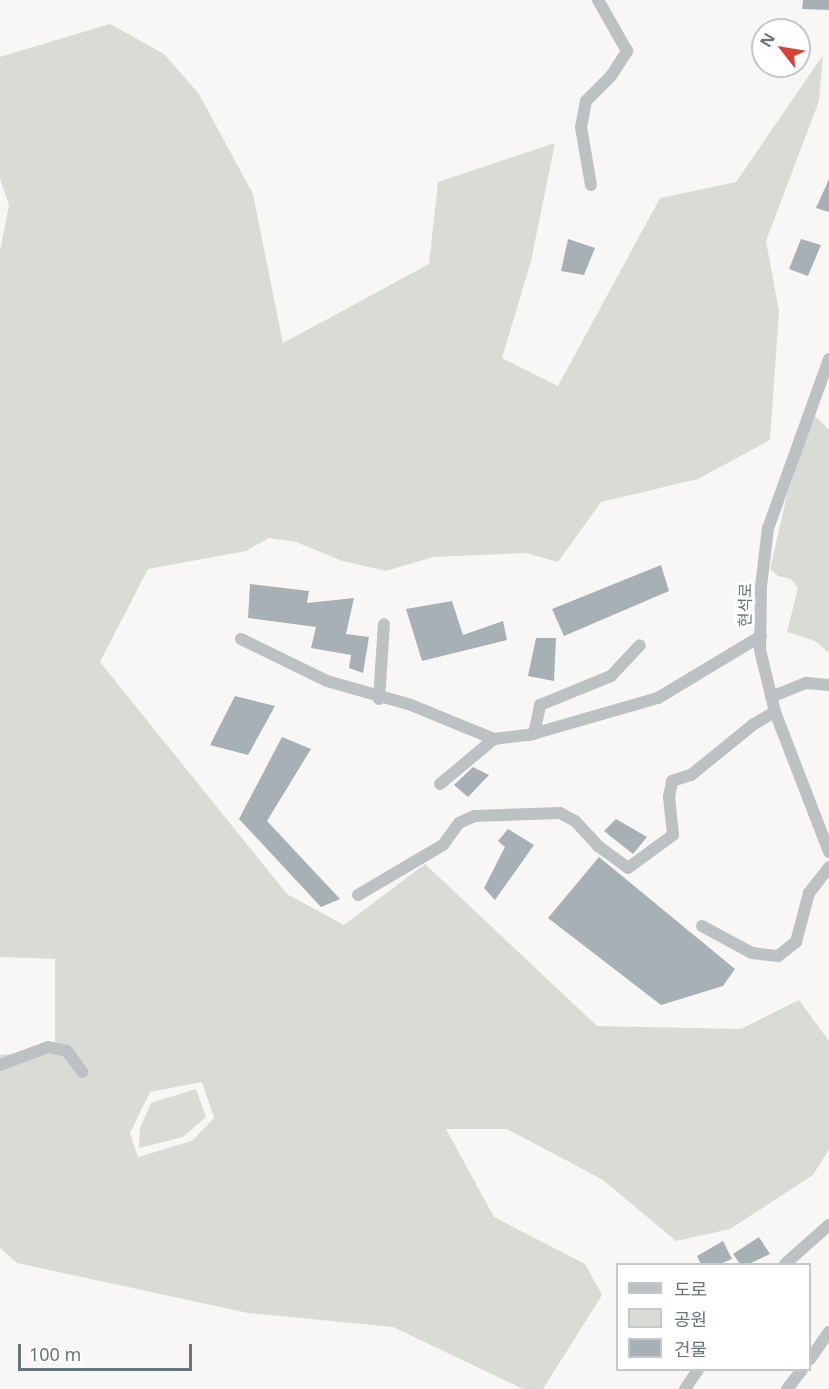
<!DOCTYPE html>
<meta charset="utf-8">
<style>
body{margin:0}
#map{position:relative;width:829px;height:1389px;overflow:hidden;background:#f8f7f5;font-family:"Noto Sans","Noto Sans KR",sans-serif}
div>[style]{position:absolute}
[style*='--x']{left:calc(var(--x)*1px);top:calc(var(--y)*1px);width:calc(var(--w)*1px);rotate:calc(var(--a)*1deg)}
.green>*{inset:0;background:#d9dcd5}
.building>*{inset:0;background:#a7b0b4}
.minor>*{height:12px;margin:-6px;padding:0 6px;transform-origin:6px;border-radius:6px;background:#bcc2c4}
span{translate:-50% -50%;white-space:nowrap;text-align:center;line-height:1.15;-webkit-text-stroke:6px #fff;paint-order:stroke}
.street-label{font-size:16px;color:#65777e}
.legend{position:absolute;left:616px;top:1263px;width:195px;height:108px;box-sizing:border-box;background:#fff;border:2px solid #c1c9cb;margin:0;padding:8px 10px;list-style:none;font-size:18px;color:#65777e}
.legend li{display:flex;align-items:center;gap:12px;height:30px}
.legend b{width:30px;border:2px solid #c1c9cb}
.north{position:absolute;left:751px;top:18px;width:60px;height:60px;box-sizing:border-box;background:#fff;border:2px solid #c1c9cb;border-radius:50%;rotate:301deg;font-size:16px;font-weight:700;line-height:24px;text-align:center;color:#65777e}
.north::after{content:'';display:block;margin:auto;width:21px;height:27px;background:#d74136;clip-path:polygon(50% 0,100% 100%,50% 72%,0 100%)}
.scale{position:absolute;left:18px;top:1344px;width:174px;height:27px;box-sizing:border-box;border:3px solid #65777e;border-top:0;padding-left:8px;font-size:18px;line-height:21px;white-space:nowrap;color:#65777e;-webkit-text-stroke:4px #fff;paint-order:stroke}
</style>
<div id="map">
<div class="green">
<i style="clip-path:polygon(evenodd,110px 24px,164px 54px,199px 94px,253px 194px,283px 343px,429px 264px,438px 182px,555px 143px,531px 261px,502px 358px,558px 386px,660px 198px,736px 182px,823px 55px,819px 101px,766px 241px,779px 311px,770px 440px,698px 479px,601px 502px,558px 562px,526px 553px,433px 557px,386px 571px,342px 561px,296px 542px,269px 538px,246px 551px,148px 569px,100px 662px,287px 894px,344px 925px,425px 864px,597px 1026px,741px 1029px,799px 1000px,829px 1041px,829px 1149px,813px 1175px,730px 1229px,676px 1241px,603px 1180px,507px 1129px,446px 1129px,494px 1217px,585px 1264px,602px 1295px,543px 1389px,523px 1389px,393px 1327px,248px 1313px,17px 1263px,0 1248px,0 1055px,55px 1049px,55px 959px,0 957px,0 251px,9px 205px,0 179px,0 57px,110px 24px,202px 1082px,214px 1118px,192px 1141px,138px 1157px,130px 1133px,150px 1092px,202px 1082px)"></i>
<i style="clip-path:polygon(814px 415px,829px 430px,829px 653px,815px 641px,787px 632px,798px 588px,791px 579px,778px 576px,770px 569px,787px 495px)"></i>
<i style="clip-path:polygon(196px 1089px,206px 1117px,183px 1137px,139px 1148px,140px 1128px,151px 1103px)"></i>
</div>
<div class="building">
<i style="clip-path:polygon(803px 0,829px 0,829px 10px,802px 9px)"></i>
<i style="clip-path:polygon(829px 179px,829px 212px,816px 208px)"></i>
<i style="clip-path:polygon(568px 239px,595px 248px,584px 275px,561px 271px)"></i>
<i style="clip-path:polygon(801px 239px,821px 245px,808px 276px,789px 269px)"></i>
<i style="clip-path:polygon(661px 565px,669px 591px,564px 636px,552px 609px)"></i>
<i style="clip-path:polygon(250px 584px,309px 591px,307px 603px,354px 598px,346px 634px,369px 637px,363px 673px,349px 668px,351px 655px,311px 648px,316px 627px,248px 618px)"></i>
<i style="clip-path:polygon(452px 601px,463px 635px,503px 621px,507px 640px,422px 661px,406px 609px)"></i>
<i style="clip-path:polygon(536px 638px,556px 638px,554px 681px,528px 676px)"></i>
<i style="clip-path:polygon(235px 696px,275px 706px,248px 755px,210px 745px)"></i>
<i style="clip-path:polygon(282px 737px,311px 749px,267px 821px,340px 899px,321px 907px,239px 819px)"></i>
<i style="clip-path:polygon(473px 767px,489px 775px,468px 797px,454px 785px)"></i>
<i style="clip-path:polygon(616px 819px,647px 837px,633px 854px,604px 831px)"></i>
<i style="clip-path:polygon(508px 829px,534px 845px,495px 900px,484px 888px,505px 847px,498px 841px)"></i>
<i style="clip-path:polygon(599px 857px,735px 969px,723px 986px,661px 1005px,548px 918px)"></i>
<i style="clip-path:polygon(759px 1237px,770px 1254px,749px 1264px,740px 1264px,733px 1254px)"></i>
<i style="clip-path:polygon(723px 1241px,732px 1259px,720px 1264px,701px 1264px,697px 1256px)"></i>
</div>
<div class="minor">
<i style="--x:591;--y:185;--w:59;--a:-99.8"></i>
<i style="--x:581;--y:127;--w:26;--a:-79"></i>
<i style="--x:586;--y:101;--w:35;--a:-45"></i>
<i style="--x:611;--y:76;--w:30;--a:-57"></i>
<i style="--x:627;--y:51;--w:59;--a:-119.6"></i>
<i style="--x:829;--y:359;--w:180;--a:109.8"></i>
<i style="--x:768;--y:528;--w:59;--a:96.8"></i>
<i style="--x:761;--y:587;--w:63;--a:90.9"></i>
<i style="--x:760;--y:650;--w:64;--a:76.4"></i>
<i style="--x:775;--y:712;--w:150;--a:68.9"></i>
<i style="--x:241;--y:639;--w:96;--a:26"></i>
<i style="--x:327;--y:681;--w:87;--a:15.9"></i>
<i style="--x:411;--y:705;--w:90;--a:22.3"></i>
<i style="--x:494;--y:739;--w:35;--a:-7"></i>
<i style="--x:529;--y:735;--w:134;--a:-16"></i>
<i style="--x:658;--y:698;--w:120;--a:-31"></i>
<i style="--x:771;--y:697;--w:38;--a:-22"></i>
<i style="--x:806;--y:683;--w:23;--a:5"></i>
<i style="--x:379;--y:699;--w:75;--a:-86.2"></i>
<i style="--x:534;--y:734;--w:30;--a:-78"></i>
<i style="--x:540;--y:705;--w:77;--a:-22.2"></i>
<i style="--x:611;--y:676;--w:42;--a:-46.9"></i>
<i style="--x:440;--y:784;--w:70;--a:-39.8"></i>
<i style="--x:358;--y:895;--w:99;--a:-30.5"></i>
<i style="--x:443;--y:845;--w:27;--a:-54"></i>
<i style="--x:459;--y:823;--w:17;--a:-24"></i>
<i style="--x:475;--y:816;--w:85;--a:-2"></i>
<i style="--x:560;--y:813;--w:17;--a:28"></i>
<i style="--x:575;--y:821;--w:34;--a:47"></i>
<i style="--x:598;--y:846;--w:37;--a:36"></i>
<i style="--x:628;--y:868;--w:56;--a:-36.3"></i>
<i style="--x:673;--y:835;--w:38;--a:-96"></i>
<i style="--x:669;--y:797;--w:16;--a:-79"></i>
<i style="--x:672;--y:781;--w:20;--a:-18"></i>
<i style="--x:691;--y:775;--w:81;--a:-39"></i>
<i style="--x:754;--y:724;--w:24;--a:-30"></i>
<i style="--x:702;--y:926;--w:57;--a:28.4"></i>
<i style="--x:752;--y:953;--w:26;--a:7"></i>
<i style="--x:778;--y:956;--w:23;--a:-38"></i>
<i style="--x:796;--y:942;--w:51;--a:-75.1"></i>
<i style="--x:809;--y:893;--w:33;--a:-52"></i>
<i style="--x:0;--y:1065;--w:51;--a:-20.6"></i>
<i style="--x:48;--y:1047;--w:19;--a:12"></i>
<i style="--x:67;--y:1051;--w:26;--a:54"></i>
<i style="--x:785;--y:1264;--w:59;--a:-41.6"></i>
<i style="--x:810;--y:1359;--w:33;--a:-55"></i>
<i style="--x:685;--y:1389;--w:23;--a:-56"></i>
<i style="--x:787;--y:1389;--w:24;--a:-52"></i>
</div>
<div class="street-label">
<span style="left:745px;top:605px;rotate:-89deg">현석로</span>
</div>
<ul class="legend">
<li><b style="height:8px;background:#bcc2c4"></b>도로</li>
<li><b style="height:16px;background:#d9dcd5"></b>공원</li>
<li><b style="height:16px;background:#a7b0b4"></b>건물</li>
</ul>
<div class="north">N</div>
<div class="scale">100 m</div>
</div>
